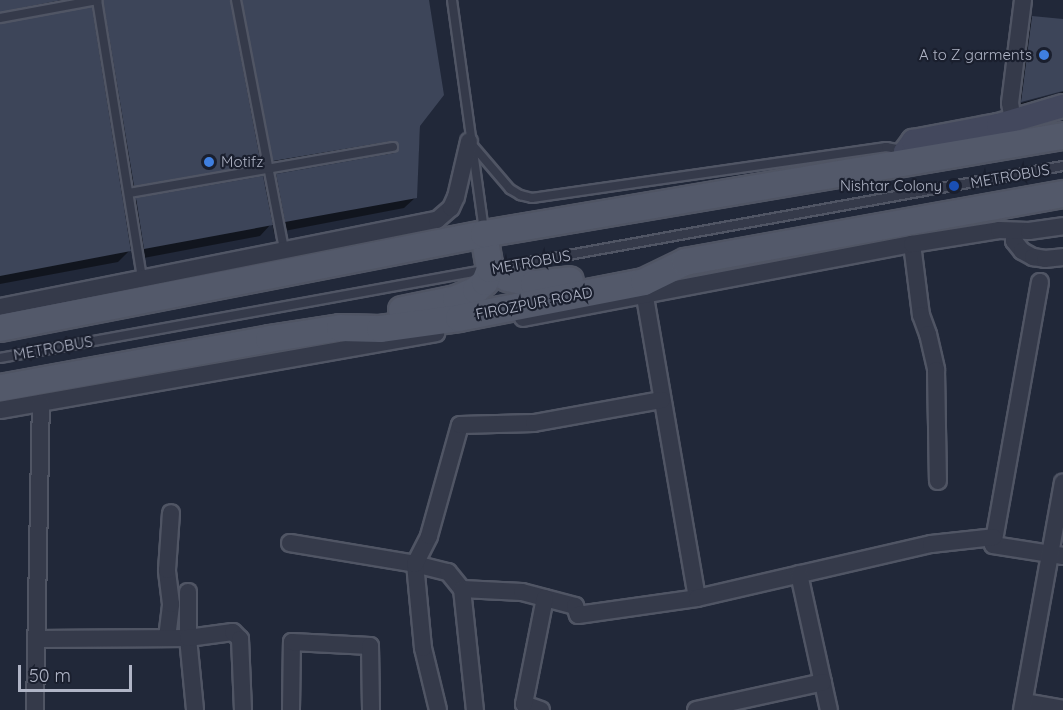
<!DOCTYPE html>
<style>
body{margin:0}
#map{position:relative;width:1063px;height:710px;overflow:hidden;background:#212839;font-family:Quicksand,sans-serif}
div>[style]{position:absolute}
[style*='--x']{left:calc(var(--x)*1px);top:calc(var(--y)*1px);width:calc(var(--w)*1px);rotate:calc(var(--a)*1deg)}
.shadow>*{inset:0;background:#0007}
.building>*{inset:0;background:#3d4559}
.roads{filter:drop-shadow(2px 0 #505564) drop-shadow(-2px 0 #505564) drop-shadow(0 2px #505564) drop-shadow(0 -2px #505564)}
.lane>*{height:8px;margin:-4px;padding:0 4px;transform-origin:4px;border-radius:4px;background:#353a4a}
.street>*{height:16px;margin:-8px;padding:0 8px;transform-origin:8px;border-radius:8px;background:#353a4a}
.secondary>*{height:22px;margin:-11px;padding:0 11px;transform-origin:11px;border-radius:11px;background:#43485d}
.primary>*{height:26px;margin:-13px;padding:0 13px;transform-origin:13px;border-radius:13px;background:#53596a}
.dots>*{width:16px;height:16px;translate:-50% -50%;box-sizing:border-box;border:3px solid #1a1f2e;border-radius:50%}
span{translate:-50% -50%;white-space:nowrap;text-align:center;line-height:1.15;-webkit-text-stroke:4.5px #1a1f2e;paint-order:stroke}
.poi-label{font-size:15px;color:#b0b5c6}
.right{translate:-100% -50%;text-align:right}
.left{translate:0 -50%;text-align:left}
.street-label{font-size:15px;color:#b0b5c6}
.scale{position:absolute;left:18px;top:665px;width:114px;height:27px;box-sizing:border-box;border:3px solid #b0b5c6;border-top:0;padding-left:8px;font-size:18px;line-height:21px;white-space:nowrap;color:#b0b5c6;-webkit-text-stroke:4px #1a1f2e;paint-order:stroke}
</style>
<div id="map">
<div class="shadow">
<i style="clip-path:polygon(evenodd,0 0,427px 0,416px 197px,404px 208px,274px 233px,272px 223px,260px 236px,133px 260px,131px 249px,118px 262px,0 284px,0 25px,94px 9px,84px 4px,0 20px,0 0,380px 151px,387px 156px,277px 175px,264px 188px,136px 200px,123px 213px,121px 197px,248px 174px,260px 162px,262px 172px,380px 151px)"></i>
<i style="clip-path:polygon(1032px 17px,1063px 21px,1063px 89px,1013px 102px,1014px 105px,1063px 92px,1063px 98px,1010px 112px,1021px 29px)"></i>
</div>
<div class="building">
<i style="clip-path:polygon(0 0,62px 0,0 12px)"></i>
<i style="clip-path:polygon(103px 0,230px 0,261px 164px,134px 186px)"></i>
<i style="clip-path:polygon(242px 0,429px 0,444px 95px,420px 126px,417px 198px,285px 222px,276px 174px,394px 153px,399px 145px,392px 141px,273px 161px)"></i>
<i style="clip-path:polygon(92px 7px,131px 251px,0 276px,0 24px)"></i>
<i style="clip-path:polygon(1032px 16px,1063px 19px,1063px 91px,1021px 102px)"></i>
<i style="clip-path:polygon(263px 176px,273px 225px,144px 249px,136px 198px)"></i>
</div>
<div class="roads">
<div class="lane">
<i style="--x:97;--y:0;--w:282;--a:80.8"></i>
<i style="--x:236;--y:0;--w:255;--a:79.1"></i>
<i style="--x:452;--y:0;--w:233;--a:82.1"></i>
<i style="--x:0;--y:18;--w:99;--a:-10.5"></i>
<i style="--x:469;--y:141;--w:63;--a:49.5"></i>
<i style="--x:510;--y:189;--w:12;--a:31"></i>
<i style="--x:520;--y:195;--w:12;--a:14"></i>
<i style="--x:532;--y:198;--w:358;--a:-8.2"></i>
<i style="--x:886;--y:147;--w:11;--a:10"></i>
<i style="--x:897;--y:149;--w:8;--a:60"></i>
<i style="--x:129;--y:193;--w:268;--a:-9.9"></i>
<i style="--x:502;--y:267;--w:570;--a:-10.21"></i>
<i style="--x:0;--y:358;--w:492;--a:-10.3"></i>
</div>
<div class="street">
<i style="--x:1013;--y:120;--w:17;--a:-100"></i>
<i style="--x:1010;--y:103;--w:104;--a:-82.8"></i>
<i style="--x:1015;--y:231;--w:10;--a:96"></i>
<i style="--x:1014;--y:241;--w:13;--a:51"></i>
<i style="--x:1022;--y:251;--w:13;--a:29"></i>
<i style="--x:1033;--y:257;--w:12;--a:9"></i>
<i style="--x:1045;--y:259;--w:18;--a:-6"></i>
<i style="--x:912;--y:244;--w:72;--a:82.8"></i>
<i style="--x:921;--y:315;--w:20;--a:70"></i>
<i style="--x:928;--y:334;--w:37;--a:77"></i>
<i style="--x:936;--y:370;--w:111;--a:89"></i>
<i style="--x:1040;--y:282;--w:267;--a:100.1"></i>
<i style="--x:993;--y:545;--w:71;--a:8.9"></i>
<i style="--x:645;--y:297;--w:305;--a:80.2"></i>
<i style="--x:0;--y:307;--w:446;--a:-11.3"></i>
<i style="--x:437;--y:220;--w:18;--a:-41"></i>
<i style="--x:451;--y:208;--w:12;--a:-66"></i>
<i style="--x:456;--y:197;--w:57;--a:-76.9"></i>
<i style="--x:523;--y:318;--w:396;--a:-10.8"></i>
<i style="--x:912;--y:244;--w:88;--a:-9.1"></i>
<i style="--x:999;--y:230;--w:30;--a:2"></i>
<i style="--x:1029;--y:231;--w:34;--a:-8"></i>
<i style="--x:0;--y:410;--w:443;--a:-10"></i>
<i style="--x:290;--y:543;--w:127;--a:9.5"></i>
<i style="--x:415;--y:564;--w:34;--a:14"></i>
<i style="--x:448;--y:572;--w:22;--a:51"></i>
<i style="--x:462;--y:589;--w:60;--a:2.9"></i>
<i style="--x:522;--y:592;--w:55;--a:14.8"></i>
<i style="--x:575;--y:606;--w:9;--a:72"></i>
<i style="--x:578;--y:615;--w:120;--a:-8.1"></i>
<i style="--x:697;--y:598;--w:240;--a:-13"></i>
<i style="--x:931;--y:544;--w:63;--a:-6.3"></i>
<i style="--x:799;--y:574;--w:139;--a:77.6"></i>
<i style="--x:462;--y:589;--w:122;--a:83.9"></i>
<i style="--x:188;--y:592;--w:46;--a:90"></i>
<i style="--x:188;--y:638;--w:72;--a:84.4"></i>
<i style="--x:167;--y:638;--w:34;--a:-83"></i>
<i style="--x:171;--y:604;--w:34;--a:-97"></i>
<i style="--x:167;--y:570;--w:57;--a:-86"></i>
<i style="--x:37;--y:639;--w:151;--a:-0.4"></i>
<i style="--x:188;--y:638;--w:45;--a:-7.6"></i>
<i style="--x:233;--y:632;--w:10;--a:45"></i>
<i style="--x:240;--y:639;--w:71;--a:87.6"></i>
<i style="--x:1024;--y:702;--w:40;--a:10"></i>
<i style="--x:35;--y:710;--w:307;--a:-88.9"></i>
<i style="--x:291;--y:710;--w:68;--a:-89.2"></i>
<i style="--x:292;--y:642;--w:78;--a:2.9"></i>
<i style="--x:370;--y:646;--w:64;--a:89.1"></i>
<i style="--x:438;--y:710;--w:64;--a:-103.6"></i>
<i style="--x:423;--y:648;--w:84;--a:-95.4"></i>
<i style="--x:415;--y:564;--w:31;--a:-63"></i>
<i style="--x:429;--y:536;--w:115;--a:-74.4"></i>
<i style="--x:460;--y:425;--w:74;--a:-1.5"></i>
<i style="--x:534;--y:423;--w:130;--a:-10.2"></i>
<i style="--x:541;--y:710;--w:18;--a:-161"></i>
<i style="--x:524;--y:704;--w:108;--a:-78.8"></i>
<i style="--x:696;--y:710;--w:130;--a:-12.4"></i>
<i style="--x:1022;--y:710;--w:231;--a:-79.8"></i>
</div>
<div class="secondary">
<i style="--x:904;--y:163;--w:11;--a:-85"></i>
<i style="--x:905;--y:152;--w:14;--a:-54"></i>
<i style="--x:913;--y:141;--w:86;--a:-10.7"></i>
<i style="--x:998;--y:125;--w:68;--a:-16.3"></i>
</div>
<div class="primary">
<i style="--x:490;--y:269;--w:20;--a:27"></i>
<i style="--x:508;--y:278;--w:27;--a:13"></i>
<i style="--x:534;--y:284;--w:36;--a:-6"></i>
<i style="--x:402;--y:310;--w:55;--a:-11.5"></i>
<i style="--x:456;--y:299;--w:22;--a:-24"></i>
<i style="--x:476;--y:290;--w:12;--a:-42"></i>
<i style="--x:485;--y:282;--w:14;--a:-69"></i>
<i style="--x:490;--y:269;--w:36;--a:-100"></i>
<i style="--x:0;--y:328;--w:493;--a:-11"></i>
<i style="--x:484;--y:234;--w:587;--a:-9.61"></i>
<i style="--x:0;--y:388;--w:273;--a:-10.3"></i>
<i style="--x:269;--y:339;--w:72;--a:-8.8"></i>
<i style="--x:340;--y:328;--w:40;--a:1.4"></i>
<i style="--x:380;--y:329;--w:80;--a:-7.9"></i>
<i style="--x:459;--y:318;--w:188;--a:-11"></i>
<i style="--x:644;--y:282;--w:46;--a:-26"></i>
<i style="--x:685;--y:262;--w:384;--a:-10.2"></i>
</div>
</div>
<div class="dots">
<i style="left:1044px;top:55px;background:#3f7fe0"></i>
<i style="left:209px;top:162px;background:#3f7fe0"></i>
<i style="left:954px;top:186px;background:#1a4fb4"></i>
</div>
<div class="poi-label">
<span class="right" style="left:1032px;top:55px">A to Z garments</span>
<span class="left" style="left:221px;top:162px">Motifz</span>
<span class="right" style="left:942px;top:186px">Nishtar Colony</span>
</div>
<div class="street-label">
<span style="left:1010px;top:176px;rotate:-10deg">METROBUS</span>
<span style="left:531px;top:262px;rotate:-10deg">METROBUS</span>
<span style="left:534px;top:303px;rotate:-11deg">FIROZPUR ROAD</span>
<span style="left:53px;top:348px;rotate:-10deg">METROBUS</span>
</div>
<div class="scale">50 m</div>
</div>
